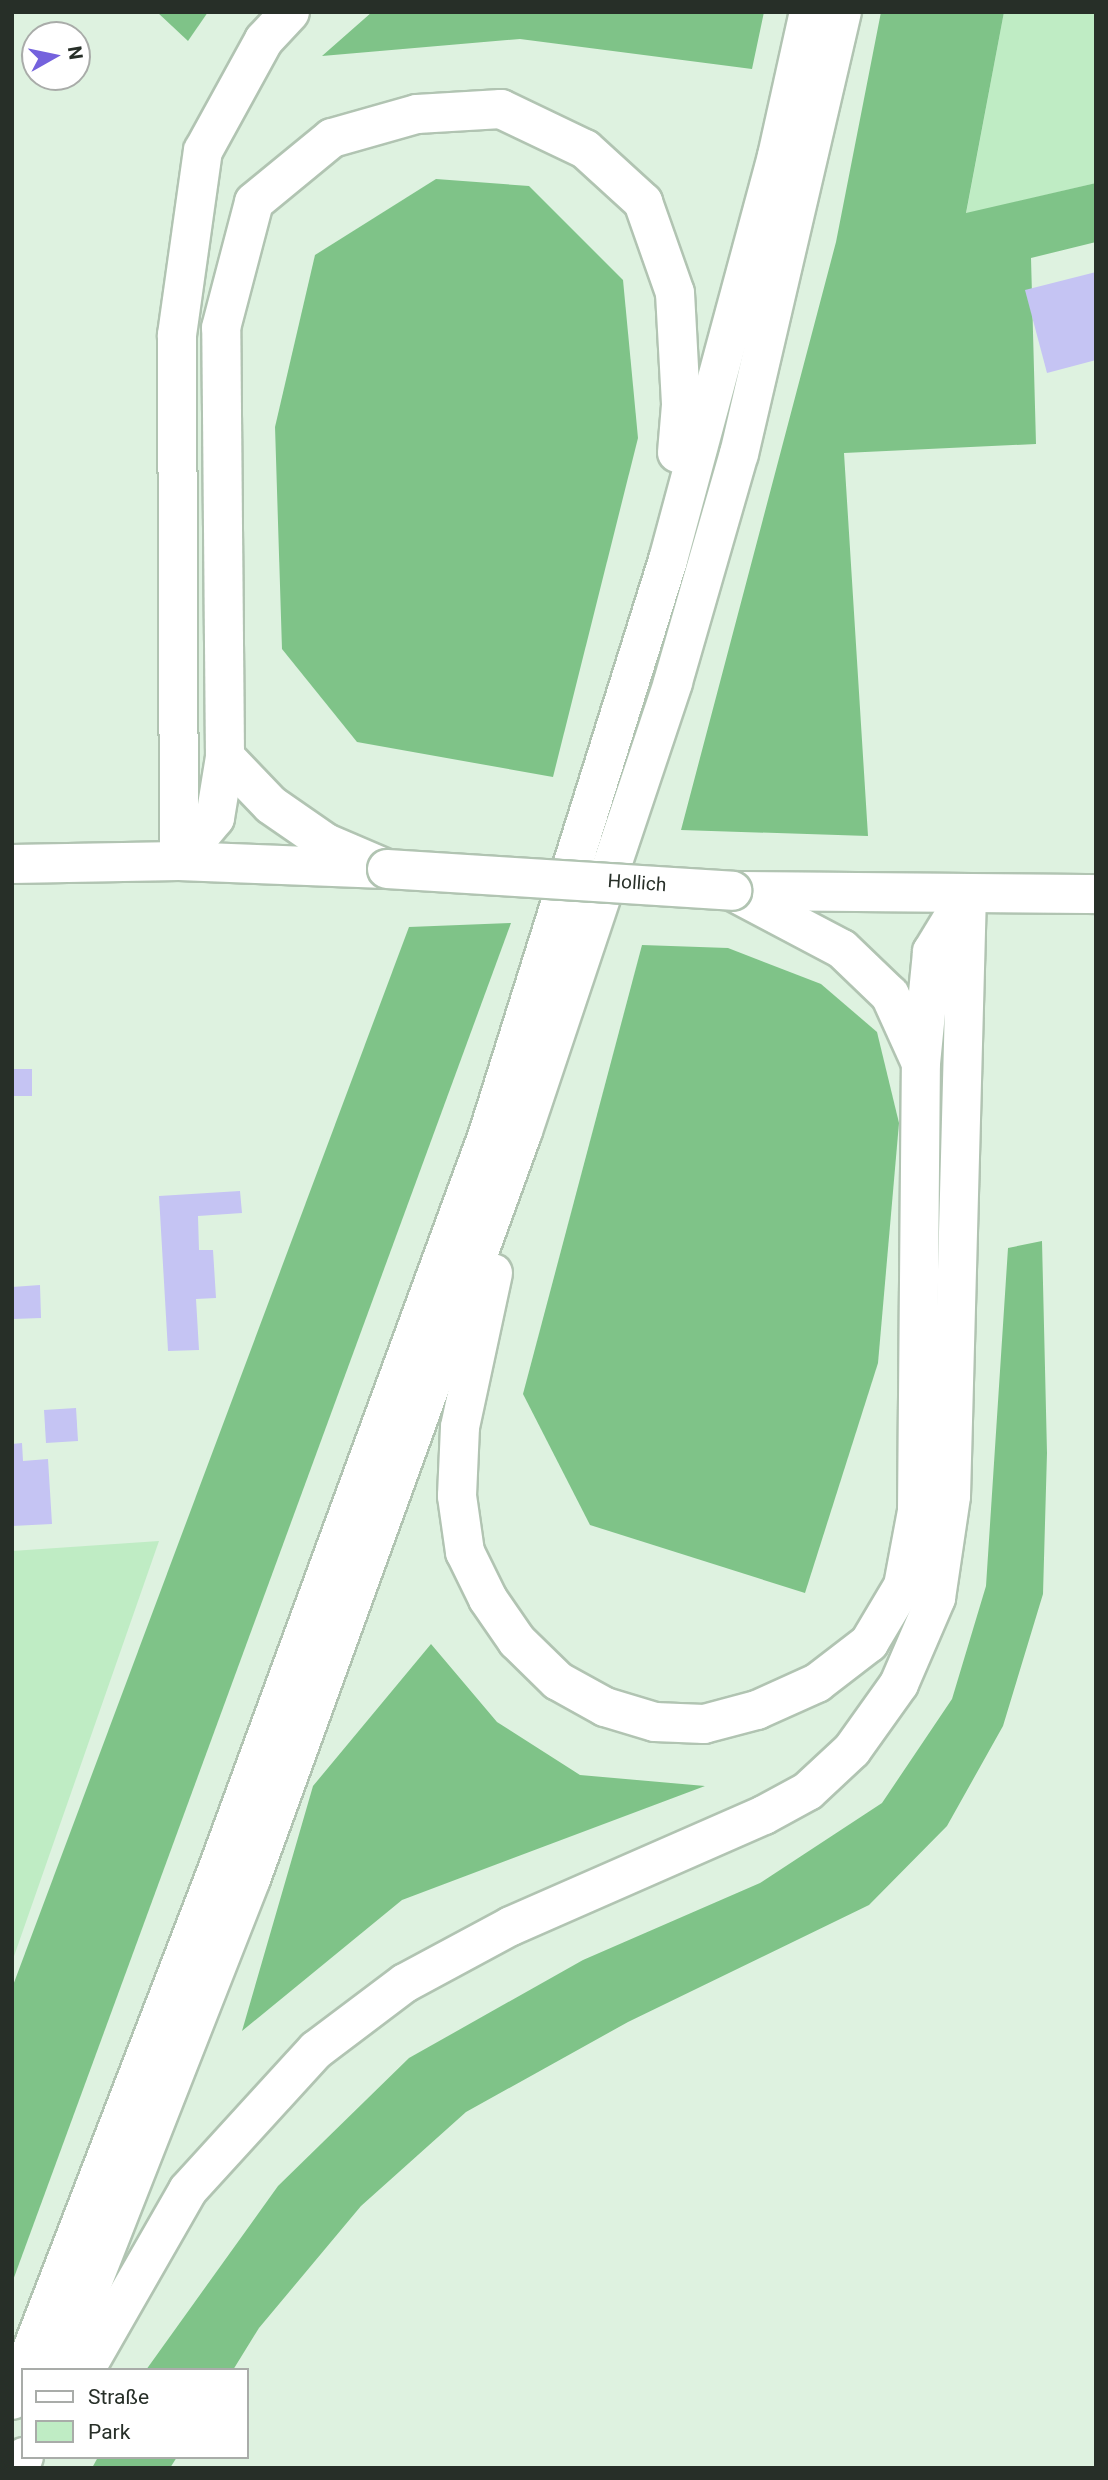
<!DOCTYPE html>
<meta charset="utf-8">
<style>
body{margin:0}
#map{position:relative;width:1108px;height:2480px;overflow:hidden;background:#def2e0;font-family:Roboto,sans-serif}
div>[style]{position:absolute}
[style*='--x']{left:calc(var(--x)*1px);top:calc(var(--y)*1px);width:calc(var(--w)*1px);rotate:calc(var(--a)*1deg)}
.green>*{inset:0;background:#bfecc4}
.forest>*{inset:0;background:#7fc388}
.building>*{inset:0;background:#c5c4f3}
.roads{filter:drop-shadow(2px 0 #b1c4b2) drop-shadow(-2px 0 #b1c4b2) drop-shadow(0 2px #b1c4b2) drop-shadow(0 -2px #b1c4b2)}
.major>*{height:38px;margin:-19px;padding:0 19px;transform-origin:19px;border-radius:19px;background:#fff}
.highway>*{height:38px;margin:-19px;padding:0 19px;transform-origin:19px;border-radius:19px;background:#fff}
.bridges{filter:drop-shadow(2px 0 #b1c4b2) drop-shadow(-2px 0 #b1c4b2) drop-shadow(0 2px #b1c4b2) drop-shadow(0 -2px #b1c4b2)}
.major-bridge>*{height:38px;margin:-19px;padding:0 19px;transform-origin:19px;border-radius:19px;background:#fff}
span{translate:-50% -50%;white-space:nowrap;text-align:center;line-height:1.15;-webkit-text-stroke:6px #fff;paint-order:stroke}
.street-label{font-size:19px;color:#272f28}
.frame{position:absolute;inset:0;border:14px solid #272f28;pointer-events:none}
.legend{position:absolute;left:21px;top:2368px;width:228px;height:91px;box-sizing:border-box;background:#fff;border:2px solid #a9aca9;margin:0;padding:9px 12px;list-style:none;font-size:21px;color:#272f28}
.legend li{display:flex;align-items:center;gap:14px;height:35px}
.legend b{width:35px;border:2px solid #a9aca9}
.north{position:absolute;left:21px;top:21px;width:70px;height:70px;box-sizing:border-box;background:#fff;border:2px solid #a9aca9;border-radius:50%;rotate:81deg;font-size:19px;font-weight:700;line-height:28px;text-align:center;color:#272f28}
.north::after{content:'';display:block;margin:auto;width:24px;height:32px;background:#7462dd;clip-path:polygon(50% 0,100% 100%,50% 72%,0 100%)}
</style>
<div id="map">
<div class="green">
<i style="clip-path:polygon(1004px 12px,1096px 12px,1096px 183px,966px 214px)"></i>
<i style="clip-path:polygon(159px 1541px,12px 1962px,12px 1551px)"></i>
</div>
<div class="forest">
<i style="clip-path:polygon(157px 12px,208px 12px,188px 41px)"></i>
<i style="clip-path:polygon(372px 12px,764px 12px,752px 69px,520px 39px,322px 56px)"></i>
<i style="clip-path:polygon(881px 12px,1004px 12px,966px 213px,1096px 183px,1096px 242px,1031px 258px,1036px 444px,844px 453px,868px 836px,681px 830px,836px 242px)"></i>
<i style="clip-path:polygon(436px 179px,529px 186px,623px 280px,638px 438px,553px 777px,357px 742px,282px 649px,275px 427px,315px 255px)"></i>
<i style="clip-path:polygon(511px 923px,12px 2283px,12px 1988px,409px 927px)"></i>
<i style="clip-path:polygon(642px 945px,728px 948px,821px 984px,877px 1032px,899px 1123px,878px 1363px,805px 1593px,590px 1525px,523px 1394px)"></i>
<i style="clip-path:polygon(1042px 1241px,1047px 1453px,1043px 1594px,1003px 1726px,947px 1826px,869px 1905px,628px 2022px,466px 2112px,361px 2206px,259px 2328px,233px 2370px,146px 2370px,278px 2186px,409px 2058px,583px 1960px,760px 1883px,882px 1803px,952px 1699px,986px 1586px,1008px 1248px)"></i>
<i style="clip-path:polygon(431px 1644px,497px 1722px,580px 1775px,705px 1786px,402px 1900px,242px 2031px,313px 1786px)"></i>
<i style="clip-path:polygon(98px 2457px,177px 2457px,170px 2468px,92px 2468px)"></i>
</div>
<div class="building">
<i style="clip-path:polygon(1096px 272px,1096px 360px,1047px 373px,1025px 290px)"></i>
<i style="clip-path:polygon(12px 1069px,32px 1069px,32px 1096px,12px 1096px)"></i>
<i style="clip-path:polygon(240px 1191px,242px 1213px,198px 1216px,199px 1250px,213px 1250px,216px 1298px,196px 1299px,199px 1350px,168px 1351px,159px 1196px)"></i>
<i style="clip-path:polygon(40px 1285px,41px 1318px,13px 1319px,12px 1287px)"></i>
<i style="clip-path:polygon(76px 1408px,78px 1441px,46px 1443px,44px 1410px)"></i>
<i style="clip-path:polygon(22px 1443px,23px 1461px,48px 1459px,52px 1524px,12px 1526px,12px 1444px)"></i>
</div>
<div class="roads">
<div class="major">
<i style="--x:12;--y:864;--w:167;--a:-1"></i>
<i style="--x:179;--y:861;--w:206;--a:2.2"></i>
<i style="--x:732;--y:891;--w:364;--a:0.5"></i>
</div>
<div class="highway">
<i style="--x:225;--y:757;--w:66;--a:46.2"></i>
<i style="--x:271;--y:805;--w:67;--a:34.6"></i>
<i style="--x:326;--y:843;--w:66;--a:23.1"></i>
<i style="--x:179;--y:861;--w:56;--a:-50.1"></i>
<i style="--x:215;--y:818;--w:62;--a:-80.7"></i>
<i style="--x:225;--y:757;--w:429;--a:-90.5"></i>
<i style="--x:221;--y:328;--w:130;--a:-75.3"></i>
<i style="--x:254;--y:202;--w:101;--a:-39.4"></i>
<i style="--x:332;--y:138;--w:88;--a:-15.8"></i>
<i style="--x:417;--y:114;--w:84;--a:-3.4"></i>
<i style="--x:501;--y:109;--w:93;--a:25.5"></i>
<i style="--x:585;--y:149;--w:79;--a:42.4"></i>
<i style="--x:643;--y:202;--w:96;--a:70.6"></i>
<i style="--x:675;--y:293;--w:112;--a:86.9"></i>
<i style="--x:681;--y:405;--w:48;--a:94.8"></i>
<i style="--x:179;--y:861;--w:526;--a:-90.22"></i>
<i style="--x:177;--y:335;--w:186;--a:-82"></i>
<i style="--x:203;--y:151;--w:127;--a:-61.2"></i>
<i style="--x:264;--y:40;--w:38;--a:-47"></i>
<i style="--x:732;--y:891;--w:124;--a:27.8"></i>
<i style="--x:842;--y:949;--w:66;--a:43.8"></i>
<i style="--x:890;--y:995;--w:72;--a:65.6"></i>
<i style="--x:493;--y:1273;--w:157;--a:102.1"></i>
<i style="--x:460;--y:1427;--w:69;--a:92.5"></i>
<i style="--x:457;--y:1496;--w:57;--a:81.9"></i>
<i style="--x:465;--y:1552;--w:52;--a:63.9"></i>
<i style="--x:488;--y:1599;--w:51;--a:55.4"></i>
<i style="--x:517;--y:1641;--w:57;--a:44.3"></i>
<i style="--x:558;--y:1681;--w:54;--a:29"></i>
<i style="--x:605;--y:1707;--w:52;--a:16.7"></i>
<i style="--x:655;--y:1722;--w:49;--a:2.3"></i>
<i style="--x:704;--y:1724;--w:55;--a:-14.8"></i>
<i style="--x:757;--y:1710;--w:66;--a:-24.2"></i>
<i style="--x:817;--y:1683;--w:66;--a:-37.6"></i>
<i style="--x:869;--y:1643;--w:66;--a:-59.2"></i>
<i style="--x:903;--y:1586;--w:76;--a:-79.4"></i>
<i style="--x:917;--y:1511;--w:448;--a:-89.5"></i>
<i style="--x:921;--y:1063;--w:112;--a:-84.3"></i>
<i style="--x:932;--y:952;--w:66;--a:-58.7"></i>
<i style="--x:24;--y:2370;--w:538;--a:-68.87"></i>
<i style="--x:218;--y:1868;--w:782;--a:-69.8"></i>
<i style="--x:488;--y:1134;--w:602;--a:-72.59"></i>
<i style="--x:668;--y:560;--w:418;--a:-74.9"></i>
<i style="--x:777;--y:156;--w:148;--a:-77.5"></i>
<i style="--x:58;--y:2370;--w:528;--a:-68.54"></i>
<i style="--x:251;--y:1879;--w:796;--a:-70.02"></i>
<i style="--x:523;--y:1131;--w:473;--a:-71.5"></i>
<i style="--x:673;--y:682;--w:237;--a:-73.9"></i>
<i style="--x:739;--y:454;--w:454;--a:-76.9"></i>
<i style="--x:85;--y:2370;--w:207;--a:-60.2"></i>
<i style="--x:188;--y:2190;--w:190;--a:-47.6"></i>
<i style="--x:316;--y:2050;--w:111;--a:-37"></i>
<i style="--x:405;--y:1983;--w:120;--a:-28.3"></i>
<i style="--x:511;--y:1926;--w:276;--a:-23.7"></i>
<i style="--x:764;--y:1815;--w:50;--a:-28.6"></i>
<i style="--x:808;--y:1791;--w:60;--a:-43"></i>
<i style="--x:852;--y:1750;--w:81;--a:-54.5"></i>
<i style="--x:899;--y:1684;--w:94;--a:-66.7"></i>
<i style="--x:936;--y:1598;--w:103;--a:-81.6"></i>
<i style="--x:951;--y:1496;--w:602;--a:-88.48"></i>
<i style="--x:12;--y:2400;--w:28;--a:-67"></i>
<i style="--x:19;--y:2468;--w:12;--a:-66"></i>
</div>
</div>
<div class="bridges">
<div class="major-bridge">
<i style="--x:387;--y:869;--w:346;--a:3.6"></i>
</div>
</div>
<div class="street-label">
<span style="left:637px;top:883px;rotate:4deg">Hollich</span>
</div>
<div class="frame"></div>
<ul class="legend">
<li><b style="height:9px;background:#fff"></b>Straße</li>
<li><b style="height:19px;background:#bfecc4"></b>Park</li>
</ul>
<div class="north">N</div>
</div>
